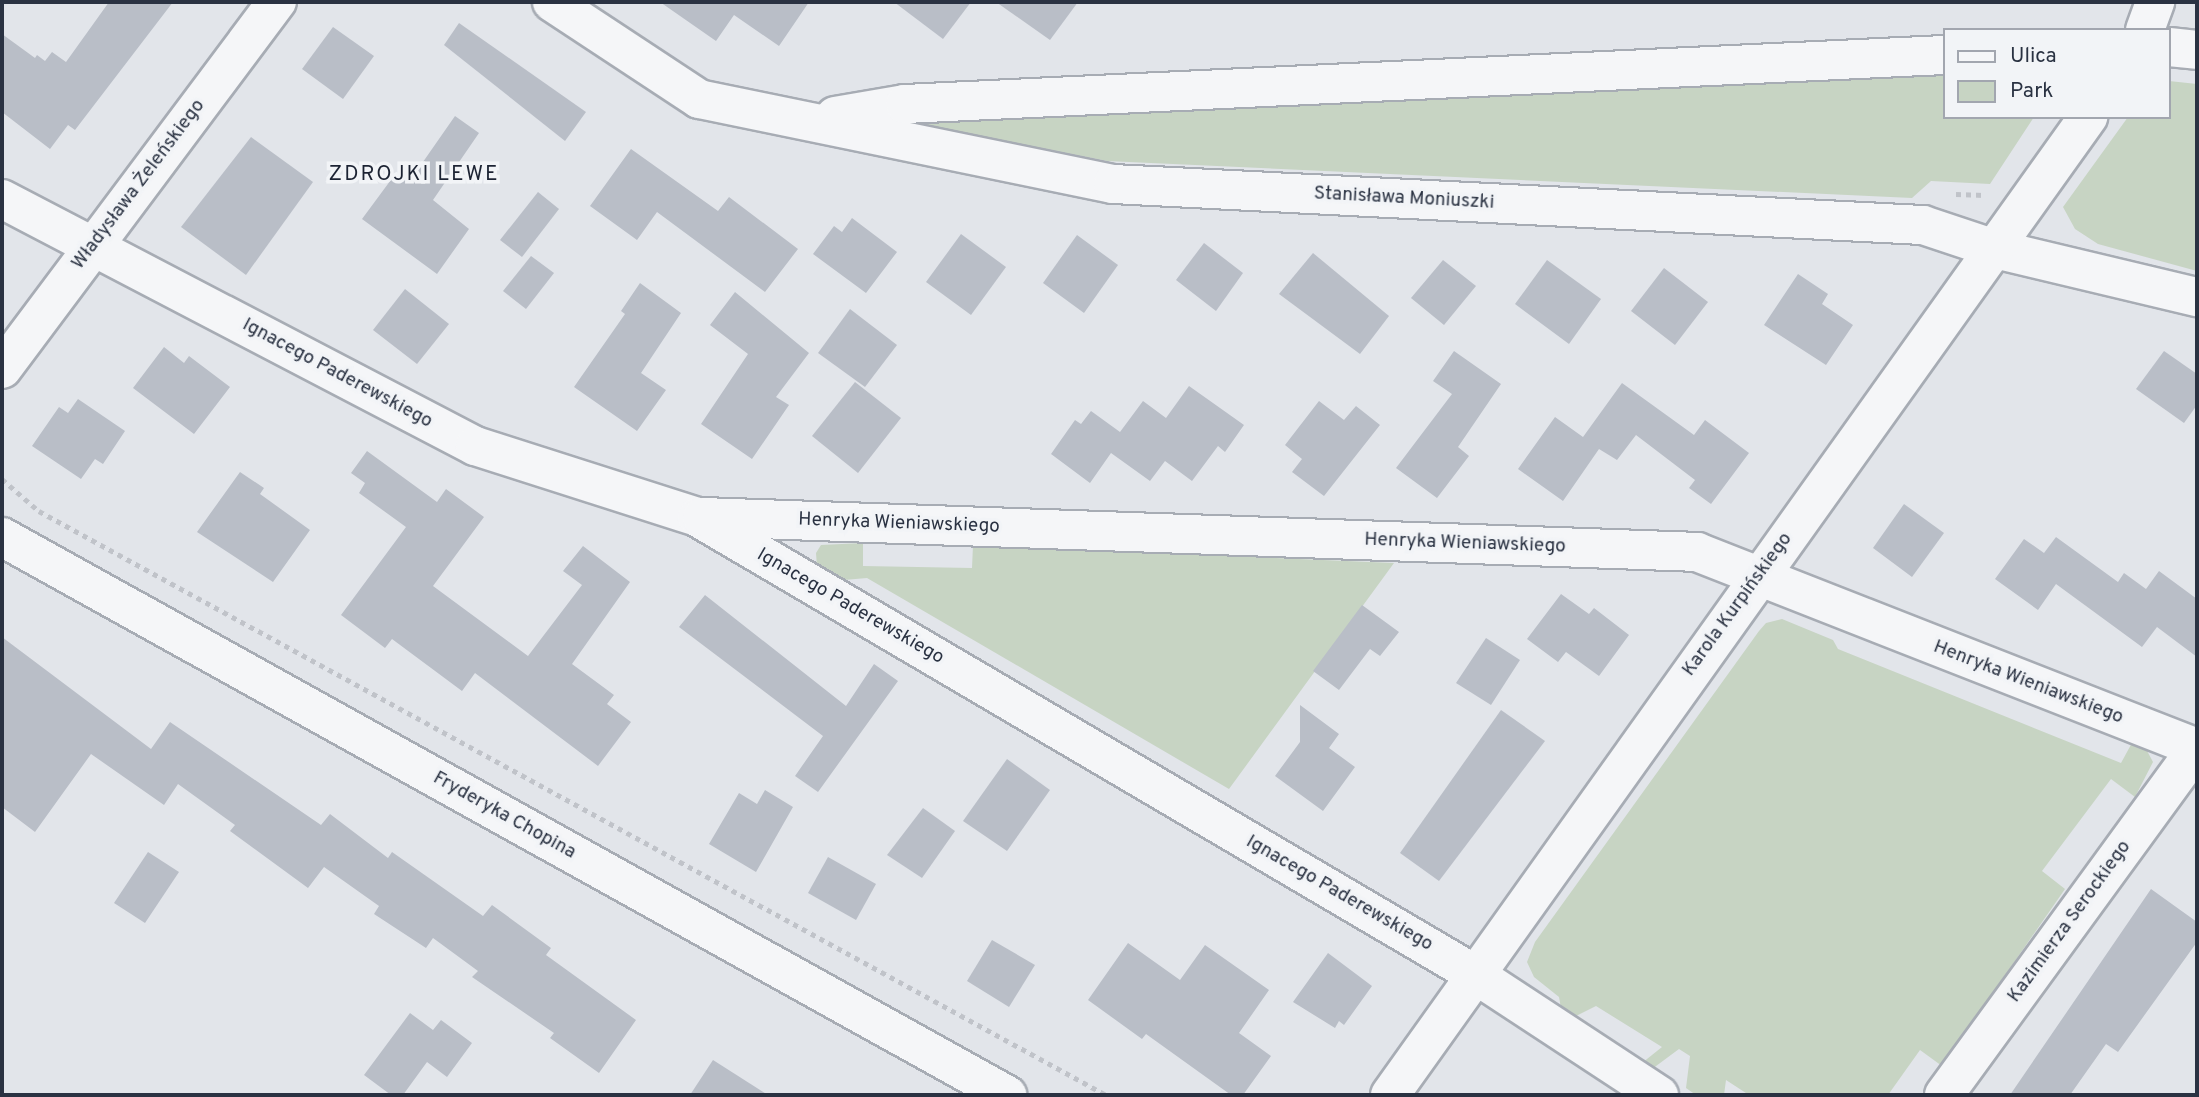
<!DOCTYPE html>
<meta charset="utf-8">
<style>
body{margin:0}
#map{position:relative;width:2199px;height:1097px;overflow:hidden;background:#e2e5ea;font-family:Overpass,sans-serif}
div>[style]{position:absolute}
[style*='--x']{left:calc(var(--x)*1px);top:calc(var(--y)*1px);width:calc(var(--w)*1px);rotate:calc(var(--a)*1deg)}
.green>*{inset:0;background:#c7d4c3}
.building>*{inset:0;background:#b9bec7}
.path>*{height:4.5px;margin-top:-2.25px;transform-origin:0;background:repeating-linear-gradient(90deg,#c0c3c9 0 5px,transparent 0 10px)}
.roads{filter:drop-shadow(2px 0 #a7acb4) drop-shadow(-2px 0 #a7acb4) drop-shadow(0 2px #a7acb4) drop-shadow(0 -2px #a7acb4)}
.minor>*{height:38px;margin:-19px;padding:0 19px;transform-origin:19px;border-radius:19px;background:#f5f6f8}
.tertiary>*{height:38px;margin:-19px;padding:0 19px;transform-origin:19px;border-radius:19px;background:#f5f6f8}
span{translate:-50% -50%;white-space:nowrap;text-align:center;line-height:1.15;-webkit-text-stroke:7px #f2f4f7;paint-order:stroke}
.street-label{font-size:19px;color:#2a3242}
.neighbourhood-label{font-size:21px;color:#1c2333;letter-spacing:2px}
.frame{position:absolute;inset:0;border:4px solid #2a3242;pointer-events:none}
.legend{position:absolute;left:1943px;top:28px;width:228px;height:91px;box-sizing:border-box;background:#f2f4f7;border:2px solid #a2a6af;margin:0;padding:9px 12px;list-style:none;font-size:21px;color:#2a3242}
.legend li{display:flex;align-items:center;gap:14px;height:35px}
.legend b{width:35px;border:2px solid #a2a6af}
</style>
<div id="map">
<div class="green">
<i style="clip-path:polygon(1945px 75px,1945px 117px,2034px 117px,1990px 184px,1931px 181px,1912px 198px,1107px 161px,914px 123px)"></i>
<i style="clip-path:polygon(2169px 81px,2197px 84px,2197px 271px,2098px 244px,2075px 229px,2063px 207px,2128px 117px,2169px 117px)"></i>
<i style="clip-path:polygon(863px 543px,863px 566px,972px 568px,973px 545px,1394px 563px,1229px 789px,867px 578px,844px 580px,817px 567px,816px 553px,821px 545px)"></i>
<i style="clip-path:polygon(1782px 619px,1833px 640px,1838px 649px,2121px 763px,2133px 741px,2145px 747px,2153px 762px,2135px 797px,2111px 779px,2042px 871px,2065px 889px,1942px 1066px,1920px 1050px,1888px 1095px,1749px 1095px,1726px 1080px,1724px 1095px,1696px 1095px,1686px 1088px,1690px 1056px,1679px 1049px,1652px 1069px,1642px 1063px,1662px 1047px,1596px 1006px,1572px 1018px,1562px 1014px,1559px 997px,1534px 977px,1527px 962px,1535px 942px,1759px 631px,1766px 623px)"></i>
</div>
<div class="building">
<i style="clip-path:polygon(109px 2px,173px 2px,75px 130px,68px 125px,50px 149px,2px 112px,2px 34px,35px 58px,37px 55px,45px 61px,52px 52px,66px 62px)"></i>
<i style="clip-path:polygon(660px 2px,809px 2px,779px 46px,734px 15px,716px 41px)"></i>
<i style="clip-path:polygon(894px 2px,971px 2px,943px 39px)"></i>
<i style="clip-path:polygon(996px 2px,1078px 2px,1050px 40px)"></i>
<i style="clip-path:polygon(459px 23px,586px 112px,565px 141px,444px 45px)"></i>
<i style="clip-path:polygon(333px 27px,374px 56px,343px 99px,302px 69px)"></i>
<i style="clip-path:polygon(455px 116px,479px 133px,433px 200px,469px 229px,437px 274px,362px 219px,396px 173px,409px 182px)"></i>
<i style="clip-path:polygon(251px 137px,313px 182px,246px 275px,181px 227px)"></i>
<i style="clip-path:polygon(631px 149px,718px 211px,729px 197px,798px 249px,765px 292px,657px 212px,637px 240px,590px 206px)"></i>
<i style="clip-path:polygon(538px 192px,559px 209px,522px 257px,500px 240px)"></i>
<i style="clip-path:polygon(852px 218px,897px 252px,866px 293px,813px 254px,834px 226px,842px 232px)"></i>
<i style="clip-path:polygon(961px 234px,1006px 267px,971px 315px,926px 282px)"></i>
<i style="clip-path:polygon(1077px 235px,1118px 265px,1084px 313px,1043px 283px)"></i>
<i style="clip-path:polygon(1204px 243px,1243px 273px,1216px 311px,1176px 280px)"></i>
<i style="clip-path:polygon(1313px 253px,1389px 316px,1360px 354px,1279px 294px)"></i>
<i style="clip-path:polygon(531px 256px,554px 273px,526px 309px,503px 291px)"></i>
<i style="clip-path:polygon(1443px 260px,1476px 286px,1444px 325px,1411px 298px)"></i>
<i style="clip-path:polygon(1547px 260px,1601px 299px,1569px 344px,1515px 304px)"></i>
<i style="clip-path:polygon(1664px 268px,1708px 302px,1675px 345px,1631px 311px)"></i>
<i style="clip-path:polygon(1798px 274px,1828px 294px,1822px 304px,1853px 325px,1826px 365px,1764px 325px)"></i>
<i style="clip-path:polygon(640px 283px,681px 313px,641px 373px,666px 390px,637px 431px,574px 387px,625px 314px,621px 311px)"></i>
<i style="clip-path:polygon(405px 289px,449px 324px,417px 364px,373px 330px)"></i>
<i style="clip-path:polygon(735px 292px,809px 353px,776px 397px,789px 405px,752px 459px,701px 424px,748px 354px,710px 325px)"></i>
<i style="clip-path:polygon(850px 309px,897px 345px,865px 387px,818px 353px)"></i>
<i style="clip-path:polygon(164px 347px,184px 363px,189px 356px,230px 387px,194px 434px,133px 388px)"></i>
<i style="clip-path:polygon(1454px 351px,1501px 384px,1458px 447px,1469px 456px,1437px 498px,1396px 468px,1452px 394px,1433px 381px)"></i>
<i style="clip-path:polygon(2164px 351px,2197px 374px,2197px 405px,2184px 423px,2136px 389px)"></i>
<i style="clip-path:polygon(855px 382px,901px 418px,858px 473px,812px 436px)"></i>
<i style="clip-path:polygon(1622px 383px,1694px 435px,1705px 420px,1749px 453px,1711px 504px,1689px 488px,1695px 480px,1636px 435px,1617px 460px,1599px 449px,1563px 501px,1518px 469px,1555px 417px,1583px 437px)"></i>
<i style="clip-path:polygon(1189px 386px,1244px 425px,1225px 452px,1218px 446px,1192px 481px,1165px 461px,1150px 481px,1111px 453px,1090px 483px,1051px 454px,1075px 420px,1081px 424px,1091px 411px,1120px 432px,1143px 401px,1166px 418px)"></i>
<i style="clip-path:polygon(78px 399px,125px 431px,103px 464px,95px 459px,81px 479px,32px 446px,59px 407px,68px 413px)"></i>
<i style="clip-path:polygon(1319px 401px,1344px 420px,1356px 406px,1380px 425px,1324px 496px,1292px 472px,1302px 459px,1285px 445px)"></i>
<i style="clip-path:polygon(367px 451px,437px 502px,446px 489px,484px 517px,433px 586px,528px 656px,582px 585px,563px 571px,583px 546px,630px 582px,572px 664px,614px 695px,607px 704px,631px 722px,598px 766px,475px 673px,462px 691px,392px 639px,385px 648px,341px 615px,406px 527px,359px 493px,365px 483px,351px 473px)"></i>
<i style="clip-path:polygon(240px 472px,264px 488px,260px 494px,310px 530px,273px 582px,197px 532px)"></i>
<i style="clip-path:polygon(1904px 504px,1944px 533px,1912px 577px,1873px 548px)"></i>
<i style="clip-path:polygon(2056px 537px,2118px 582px,2124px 573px,2146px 589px,2159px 571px,2197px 599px,2197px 657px,2157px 627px,2142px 647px,2056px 584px,2038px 610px,1995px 579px,2024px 539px,2044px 553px)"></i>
<i style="clip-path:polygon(1561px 594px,1589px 614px,1594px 608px,1629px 635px,1599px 676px,1566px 652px,1558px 662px,1527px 639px)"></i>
<i style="clip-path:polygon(705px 595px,846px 706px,874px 664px,898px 681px,818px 792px,795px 776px,823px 736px,679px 627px)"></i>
<i style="clip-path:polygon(1362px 605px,1399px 632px,1380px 656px,1370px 649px,1339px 690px,1313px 671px)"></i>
<i style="clip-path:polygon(2px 637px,151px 749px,170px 722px,321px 825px,330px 814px,388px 858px,392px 852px,483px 916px,492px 905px,551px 948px,546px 955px,636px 1020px,599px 1073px,550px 1038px,554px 1033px,472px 977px,478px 971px,433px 938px,426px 948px,374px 914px,379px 906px,324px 867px,308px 888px,230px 831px,235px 825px,178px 784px,164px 805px,91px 754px,35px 832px,2px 807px)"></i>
<i style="clip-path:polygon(1486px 638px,1520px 660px,1491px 705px,1456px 683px)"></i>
<i style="clip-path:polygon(1300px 705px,1339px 734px,1329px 748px,1355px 767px,1323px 811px,1275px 776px,1300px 742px)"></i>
<i style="clip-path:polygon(1501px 710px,1545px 741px,1439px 881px,1400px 853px)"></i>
<i style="clip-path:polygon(1007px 759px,1050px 790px,1007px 851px,963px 821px)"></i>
<i style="clip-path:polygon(765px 790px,793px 807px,756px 872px,709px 844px,739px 793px,757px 804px)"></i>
<i style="clip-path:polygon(923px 808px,955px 831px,922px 878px,887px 855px)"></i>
<i style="clip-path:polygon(148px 852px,179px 872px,145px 923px,114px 903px)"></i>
<i style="clip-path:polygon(828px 857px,876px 884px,856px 920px,808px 893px)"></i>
<i style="clip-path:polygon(2151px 889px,2197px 922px,2197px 942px,2118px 1052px,2106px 1044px,2070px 1095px,2010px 1095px)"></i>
<i style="clip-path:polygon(992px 940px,1035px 965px,1009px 1007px,967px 981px)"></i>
<i style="clip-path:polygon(1128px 943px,1180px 980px,1205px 945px,1269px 990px,1239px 1033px,1271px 1056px,1243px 1095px,1231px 1095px,1146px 1034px,1142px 1039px,1088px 1000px)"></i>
<i style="clip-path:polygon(1328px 953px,1372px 986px,1344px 1025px,1339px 1021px,1335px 1028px,1293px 1002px)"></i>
<i style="clip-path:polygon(410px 1013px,433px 1030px,441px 1020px,472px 1043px,447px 1077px,427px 1062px,403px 1095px,391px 1095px,364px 1075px)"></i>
<i style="clip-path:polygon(713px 1060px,768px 1095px,690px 1095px)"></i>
</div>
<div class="path">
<i style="--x:1956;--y:194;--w:29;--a:2"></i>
<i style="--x:2;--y:479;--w:49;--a:40.9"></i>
<i style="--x:39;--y:511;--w:1216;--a:28.69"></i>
</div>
<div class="roads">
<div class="minor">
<i style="--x:552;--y:2;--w:176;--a:33.4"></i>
<i style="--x:699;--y:99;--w:423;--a:11.6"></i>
<i style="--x:1113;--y:184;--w:811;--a:2.9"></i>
<i style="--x:1923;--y:225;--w:76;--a:18.4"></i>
<i style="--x:1995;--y:249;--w:208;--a:13.4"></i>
<i style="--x:2145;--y:30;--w:30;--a:-70"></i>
<i style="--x:2169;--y:47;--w:28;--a:6"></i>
<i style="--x:835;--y:116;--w:71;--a:-9.7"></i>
<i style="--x:905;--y:104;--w:1041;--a:-2.7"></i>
<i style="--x:2;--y:199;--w:534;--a:27.57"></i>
<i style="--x:475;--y:446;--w:233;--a:17.7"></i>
<i style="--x:697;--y:517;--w:904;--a:30.45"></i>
<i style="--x:1476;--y:975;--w:219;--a:33.3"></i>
<i style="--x:2;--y:369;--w:459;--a:-53.2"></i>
<i style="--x:702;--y:517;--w:996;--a:2.01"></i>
<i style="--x:1697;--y:552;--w:537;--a:21.41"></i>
<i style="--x:1390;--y:1095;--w:1202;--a:-54.48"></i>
<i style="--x:1944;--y:1095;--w:429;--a:-53.9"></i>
</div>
<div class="tertiary">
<i style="--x:2;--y:537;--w:1150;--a:29.04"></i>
</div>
</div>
<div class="street-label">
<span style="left:139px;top:185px;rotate:-53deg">Władysława Żeleńskiego</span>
<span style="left:1404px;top:199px;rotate:3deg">Stanisława Moniuszki</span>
<span style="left:337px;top:374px;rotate:28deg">Ignacego Paderewskiego</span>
<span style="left:899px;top:524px;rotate:2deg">Henryka Wieniawskiego</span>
<span style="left:1465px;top:544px;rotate:2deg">Henryka Wieniawskiego</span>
<span style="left:1738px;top:605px;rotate:-54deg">Karola Kurpińskiego</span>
<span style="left:850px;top:607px;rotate:30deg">Ignacego Paderewskiego</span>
<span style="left:2028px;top:683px;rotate:21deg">Henryka Wieniawskiego</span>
<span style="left:504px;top:816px;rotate:29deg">Fryderyka Chopina</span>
<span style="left:1339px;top:894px;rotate:30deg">Ignacego Paderewskiego</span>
<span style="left:2070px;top:922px;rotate:-54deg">Kazimierza Serockiego</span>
</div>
<div class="neighbourhood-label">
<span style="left:414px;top:175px">ZDROJKI LEWE</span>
</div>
<div class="frame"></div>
<ul class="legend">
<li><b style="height:9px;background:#f5f6f8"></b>Ulica</li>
<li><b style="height:19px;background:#c7d4c3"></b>Park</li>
</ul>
</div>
